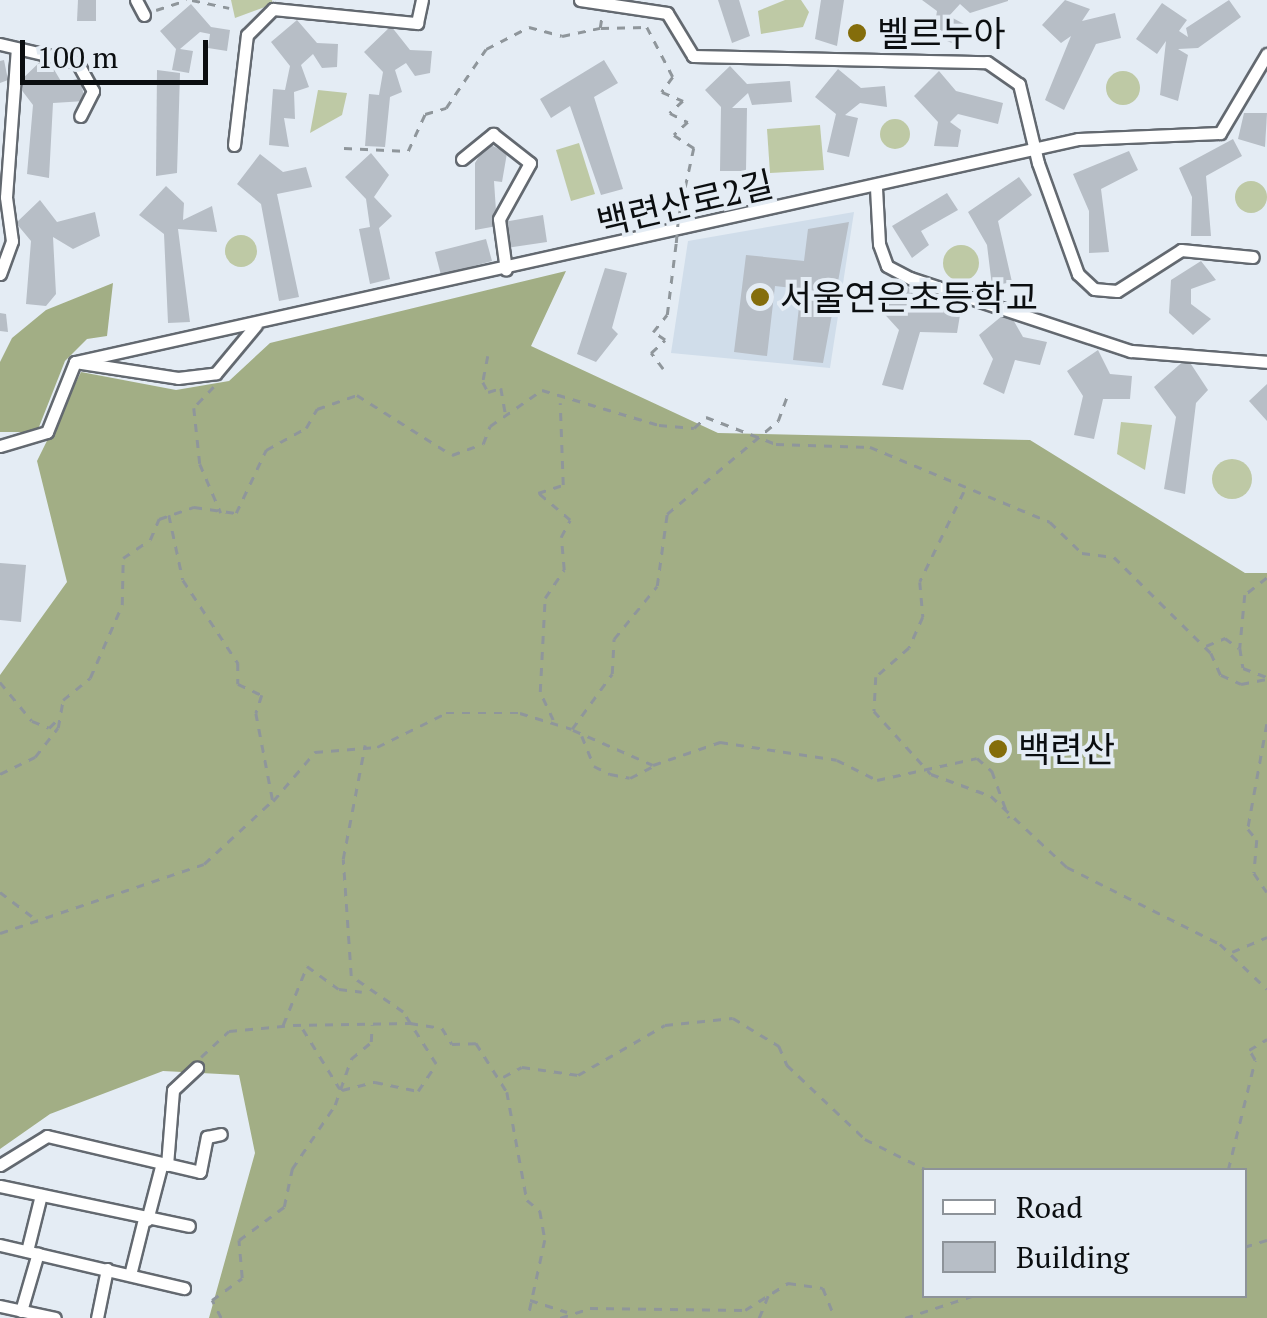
<!DOCTYPE html>
<meta charset="utf-8">
<style>
body{margin:0}
#map{position:relative;width:1267px;height:1318px;overflow:hidden;background:#e4ecf4;font-family:"PT Serif","Noto Sans KR",serif}
div>[style]{position:absolute}
[style*='--x']{left:calc(var(--x)*1px);top:calc(var(--y)*1px);width:calc(var(--w)*1px);rotate:calc(var(--a)*1deg)}
.built>*{inset:0;background:#d0ddea}
.green>*{inset:0;background:#bec9a5}
.round{border-radius:50%}
.forest>*{inset:0;background:#a2ae85}
.building>*{inset:0;background:#b7bec6}
.path>*{height:2.5px;margin-top:-1.25px;transform-origin:0;background:repeating-linear-gradient(90deg,#8f969b 0 8px,transparent 0 16px)}
.roads{filter:drop-shadow(2px 0 #636970) drop-shadow(-2px 0 #636970) drop-shadow(0 2px #636970) drop-shadow(0 -2px #636970)}
.minor>*{height:11px;margin:-5.5px;padding:0 5.5px;transform-origin:5.5px;border-radius:5.5px;background:#fff}
.path-bridge>*{height:2.5px;margin-top:-1.25px;transform-origin:0;background:repeating-linear-gradient(90deg,#8f969b 0 8px,transparent 0 16px)}
.dots>*{width:28px;height:28px;translate:-50% -50%;box-sizing:border-box;border:5px solid #e4ecf4;border-radius:50%}
span{translate:-50% -50%;white-space:nowrap;text-align:center;line-height:1.15;-webkit-text-stroke:8px #e4ecf4;paint-order:stroke}
.poi-label{font-size:35px;color:#0b0e10}
.left{translate:0 -50%;text-align:left}
.street-label{font-size:35px;color:#0b0e10}
.legend{position:absolute;left:922px;top:1168px;width:325px;height:130px;box-sizing:border-box;background:#e4ecf4;border:2px solid #8d9399;margin:0;padding:12px 18px;list-style:none;font-size:30px;color:#0b0e10}
.legend li{display:flex;align-items:center;gap:20px;height:50px}
.legend b{width:50px;border:2px solid #8d9399}
.scale{position:absolute;left:20px;top:40px;width:188px;height:45px;box-sizing:border-box;border:5px solid #0b0e10;border-top:0;padding-left:12px;font-size:30px;line-height:35px;white-space:nowrap;color:#0b0e10;-webkit-text-stroke:8px #e4ecf4;paint-order:stroke}
</style>
<div id="map">
<div class="built">
<i style="clip-path:polygon(854px 212px,830px 368px,671px 353px,688px 241px)"></i>
</div>
<div class="green">
<i style="clip-path:polygon(231px 0,272px 0,273px 4px,235px 18px)"></i>
<i style="clip-path:polygon(785px 0,801px 0,809px 12px,803px 27px,761px 34px,758px 11px)"></i>
<i class="round" style="left:1106px;top:71px;width:34px;height:34px"></i>
<i style="clip-path:polygon(318px 90px,347px 93px,342px 115px,310px 133px)"></i>
<i class="round" style="left:880px;top:119px;width:30px;height:30px"></i>
<i style="clip-path:polygon(820px 125px,824px 170px,770px 173px,767px 129px)"></i>
<i style="clip-path:polygon(579px 143px,595px 194px,571px 201px,556px 150px)"></i>
<i class="round" style="left:1235px;top:181px;width:32px;height:32px"></i>
<i class="round" style="left:225px;top:235px;width:32px;height:32px"></i>
<i class="round" style="left:943px;top:245px;width:36px;height:36px"></i>
<i style="clip-path:polygon(1121px 422px,1152px 425px,1145px 470px,1117px 454px)"></i>
<i class="round" style="left:1212px;top:459px;width:40px;height:40px"></i>
</div>
<div class="forest">
<i style="clip-path:polygon(evenodd,566px 271px,531px 346px,718px 433px,1030px 440px,1245px 573px,1267px 573px,1267px 1318px,209px 1318px,255px 1153px,239px 1075px,163px 1071px,50px 1114px,0 1149px,0 675px,67px 582px,37px 461px,81px 372px,176px 390px,229px 381px,270px 343px,566px 271px,924px 1170px,1244px 1170px,1244px 1296px,924px 1296px,924px 1170px)"></i>
<i style="clip-path:polygon(113px 283px,107px 336px,87px 339px,65px 361px,37px 432px,0 432px,0 362px,12px 338px,46px 310px)"></i>
</div>
<div class="building">
<i style="clip-path:polygon(78px 0,96px 0,96px 21px,77px 21px)"></i>
<i style="clip-path:polygon(718px 0,739px 0,750px 36px,732px 43px)"></i>
<i style="clip-path:polygon(821px 0,844px 0,837px 46px,815px 39px)"></i>
<i style="clip-path:polygon(922px 0,1008px 0,1008px 1px,970px 13px,960px 4px,949px 16px,964px 24px,954px 44px,933px 35px,937px 11px)"></i>
<i style="clip-path:polygon(1065px 0,1090px 9px,1082px 21px,1115px 13px,1121px 38px,1096px 44px,1064px 110px,1045px 100px,1071px 36px,1061px 43px,1042px 25px)"></i>
<i style="clip-path:polygon(1229px 0,1241px 17px,1198px 48px,1178px 49px,1188px 55px,1178px 101px,1160px 95px,1166px 41px,1157px 54px,1136px 39px,1162px 3px,1187px 20px,1179px 31px,1188px 37px,1186px 28px)"></i>
<i style="clip-path:polygon(191px 4px,211px 27px,230px 30px,227px 51px,208px 48px,210px 34px,200px 32px,180px 49px,193px 51px,189px 73px,172px 70px,176px 49px,160px 31px)"></i>
<i style="clip-path:polygon(297px 20px,317px 43px,338px 44px,337px 67px,322px 68px,313px 54px,301px 65px,309px 87px,294px 92px,295px 119px,284px 118px,289px 147px,269px 145px,273px 89px,285px 90px,290px 66px,271px 42px)"></i>
<i style="clip-path:polygon(391px 26px,410px 50px,432px 51px,430px 73px,415px 76px,406px 63px,395px 70px,402px 92px,390px 97px,385px 147px,365px 146px,369px 94px,379px 95px,383px 72px,364px 52px)"></i>
<i style="clip-path:polygon(46px 56px,62px 83px,80px 78px,85px 101px,53px 103px,49px 178px,27px 174px,33px 105px,17px 84px)"></i>
<i style="clip-path:polygon(4px 60px,8px 80px,0 83px,0 61px)"></i>
<i style="clip-path:polygon(604px 60px,618px 83px,594px 97px,623px 189px,601px 195px,570px 106px,551px 118px,540px 99px)"></i>
<i style="clip-path:polygon(730px 66px,747px 84px,790px 81px,792px 102px,752px 105px,748px 93px,732px 108px,747px 108px,746px 171px,720px 171px,721px 107px,705px 90px)"></i>
<i style="clip-path:polygon(838px 69px,861px 88px,885px 86px,887px 107px,860px 103px,845px 115px,858px 118px,849px 157px,827px 152px,836px 114px,815px 97px)"></i>
<i style="clip-path:polygon(157px 70px,180px 73px,177px 173px,156px 176px)"></i>
<i style="clip-path:polygon(939px 71px,956px 91px,1003px 103px,998px 124px,958px 114px,950px 122px,961px 130px,958px 147px,934px 146px,938px 122px,914px 96px)"></i>
<i style="clip-path:polygon(1244px 113px,1267px 113px,1265px 147px,1238px 139px)"></i>
<i style="clip-path:polygon(1233px 139px,1242px 156px,1206px 176px,1211px 236px,1191px 236px,1192px 197px,1179px 168px)"></i>
<i style="clip-path:polygon(487px 143px,507px 153px,502px 182px,494px 181px,497px 226px,475px 230px,475px 163px)"></i>
<i style="clip-path:polygon(1129px 151px,1138px 170px,1101px 189px,1109px 252px,1089px 253px,1089px 211px,1073px 174px)"></i>
<i style="clip-path:polygon(371px 153px,389px 175px,374px 197px,392px 216px,379px 228px,390px 279px,370px 284px,359px 229px,370px 227px,366px 199px,345px 177px)"></i>
<i style="clip-path:polygon(260px 154px,283px 172px,306px 167px,312px 187px,277px 194px,299px 297px,279px 301px,261px 204px,237px 184px)"></i>
<i style="clip-path:polygon(1019px 177px,1032px 195px,998px 221px,1012px 282px,992px 286px,987px 245px,968px 212px)"></i>
<i style="clip-path:polygon(166px 186px,184px 203px,183px 220px,212px 206px,217px 232px,178px 229px,190px 322px,168px 323px,164px 234px,139px 215px)"></i>
<i style="clip-path:polygon(947px 193px,958px 210px,921px 231px,929px 245px,912px 258px,892px 226px)"></i>
<i style="clip-path:polygon(40px 200px,57px 222px,95px 212px,100px 236px,73px 249px,53px 237px,56px 294px,46px 306px,26px 304px,31px 241px,16px 223px)"></i>
<i style="clip-path:polygon(543px 215px,547px 242px,507px 248px,503px 222px)"></i>
<i style="clip-path:polygon(849px 222px,823px 363px,793px 360px,801px 289px,775px 286px,767px 356px,734px 352px,746px 255px,804px 261px,808px 229px)"></i>
<i style="clip-path:polygon(486px 239px,492px 261px,441px 275px,435px 252px)"></i>
<i style="clip-path:polygon(1201px 261px,1216px 280px,1191px 289px,1191px 304px,1211px 319px,1193px 335px,1169px 313px,1171px 280px)"></i>
<i style="clip-path:polygon(605px 268px,627px 273px,612px 328px,618px 334px,596px 362px,577px 354px)"></i>
<i style="clip-path:polygon(906px 284px,922px 306px,961px 309px,957px 333px,920px 332px,903px 390px,882px 385px,899px 330px,878px 307px)"></i>
<i style="clip-path:polygon(1008px 311px,1023px 337px,1047px 342px,1040px 365px,1015px 360px,1004px 394px,983px 384px,993px 359px,979px 335px)"></i>
<i style="clip-path:polygon(0 313px,6px 314px,8px 332px,0 331px)"></i>
<i style="clip-path:polygon(1098px 350px,1110px 374px,1132px 376px,1130px 399px,1103px 399px,1094px 439px,1074px 435px,1083px 396px,1067px 371px)"></i>
<i style="clip-path:polygon(1187px 358px,1208px 390px,1196px 403px,1185px 494px,1164px 489px,1176px 417px,1154px 387px)"></i>
<i style="clip-path:polygon(1267px 384px,1267px 421px,1249px 401px)"></i>
<i style="clip-path:polygon(0 563px,26px 565px,21px 622px,0 620px)"></i>
</div>
<div class="path">
<i style="--x:192;--y:0;--w:38;--a:12"></i>
<i style="--x:156;--y:10;--w:32;--a:-18"></i>
<i style="--x:601;--y:28;--w:46;--a:-1.2"></i>
<i style="--x:647;--y:27;--w:56;--a:62.5"></i>
<i style="--x:673;--y:77;--w:19;--a:126"></i>
<i style="--x:662;--y:92;--w:23;--a:23"></i>
<i style="--x:683;--y:101;--w:18;--a:137"></i>
<i style="--x:670;--y:113;--w:20;--a:27"></i>
<i style="--x:688;--y:122;--w:19;--a:137"></i>
<i style="--x:674;--y:135;--w:24;--a:33"></i>
<i style="--x:694;--y:148;--w:71;--a:102.3"></i>
<i style="--x:344;--y:148;--w:64;--a:2.7"></i>
<i style="--x:408;--y:151;--w:41;--a:-65.3"></i>
<i style="--x:425;--y:114;--w:22;--a:-16"></i>
<i style="--x:446;--y:108;--w:71;--a:-55.9"></i>
<i style="--x:486;--y:49;--w:48;--a:-27.1"></i>
<i style="--x:529;--y:27;--w:34;--a:15"></i>
<i style="--x:562;--y:36;--w:39;--a:-12"></i>
<i style="--x:600;--y:28;--w:13;--a:-81"></i>
<i style="--x:488;--y:356;--w:26;--a:101"></i>
<i style="--x:483;--y:382;--w:11;--a:63"></i>
<i style="--x:488;--y:392;--w:14;--a:-17"></i>
<i style="--x:501;--y:388;--w:27;--a:80"></i>
<i style="--x:663;--y:369;--w:20;--a:-127"></i>
<i style="--x:651;--y:353;--w:19;--a:-43"></i>
<i style="--x:665;--y:340;--w:14;--a:-146"></i>
<i style="--x:653;--y:332;--w:22;--a:-51"></i>
<i style="--x:667;--y:315;--w:73;--a:-82.9"></i>
<i style="--x:214;--y:387;--w:29;--a:134"></i>
<i style="--x:194;--y:408;--w:56;--a:83.9"></i>
<i style="--x:200;--y:464;--w:53;--a:66.8"></i>
<i style="--x:964;--y:492;--w:100;--a:116.1"></i>
<i style="--x:920;--y:582;--w:35;--a:85"></i>
<i style="--x:923;--y:617;--w:34;--a:114"></i>
<i style="--x:909;--y:648;--w:44;--a:138.7"></i>
<i style="--x:876;--y:677;--w:34;--a:93"></i>
<i style="--x:874;--y:711;--w:85;--a:47.9"></i>
<i style="--x:931;--y:774;--w:64;--a:20.1"></i>
<i style="--x:991;--y:796;--w:104;--a:43.1"></i>
<i style="--x:1067;--y:867;--w:171;--a:26.7"></i>
<i style="--x:1220;--y:944;--w:65;--a:43.8"></i>
<i style="--x:169;--y:515;--w:66;--a:77.8"></i>
<i style="--x:183;--y:580;--w:100;--a:56.5"></i>
<i style="--x:238;--y:663;--w:21;--a:90"></i>
<i style="--x:238;--y:684;--w:26;--a:25"></i>
<i style="--x:262;--y:695;--w:19;--a:108"></i>
<i style="--x:256;--y:713;--w:90;--a:79.1"></i>
<i style="--x:273;--y:801;--w:65;--a:-49.4"></i>
<i style="--x:315;--y:752;--w:62;--a:-4.6"></i>
<i style="--x:377;--y:747;--w:77;--a:-26.2"></i>
<i style="--x:446;--y:713;--w:74;--a:0"></i>
<i style="--x:520;--y:713;--w:54;--a:17.1"></i>
<i style="--x:572;--y:729;--w:68;--a:-54"></i>
<i style="--x:612;--y:674;--w:35;--a:-87"></i>
<i style="--x:614;--y:639;--w:68;--a:-50.9"></i>
<i style="--x:657;--y:586;--w:73;--a:-82.1"></i>
<i style="--x:667;--y:514;--w:145;--a:-40"></i>
<i style="--x:778;--y:421;--w:27;--a:-70"></i>
<i style="--x:1267;--y:578;--w:28;--a:142"></i>
<i style="--x:1245;--y:595;--w:53;--a:95.4"></i>
<i style="--x:1240;--y:648;--w:20;--a:81"></i>
<i style="--x:1243;--y:668;--w:26;--a:21"></i>
<i style="--x:1206;--y:646;--w:21;--a:-23"></i>
<i style="--x:1225;--y:638;--w:17;--a:36"></i>
<i style="--x:0;--y:682;--w:50;--a:50.6"></i>
<i style="--x:32;--y:721;--w:18;--a:22"></i>
<i style="--x:49;--y:728;--w:11;--a:-45"></i>
<i style="--x:553;--y:720;--w:31;--a:-115"></i>
<i style="--x:540;--y:692;--w:94;--a:-87"></i>
<i style="--x:545;--y:598;--w:34;--a:-56"></i>
<i style="--x:564;--y:570;--w:33;--a:-95"></i>
<i style="--x:561;--y:537;--w:19;--a:-62"></i>
<i style="--x:570;--y:520;--w:42;--a:-139.8"></i>
<i style="--x:538;--y:493;--w:26;--a:-18"></i>
<i style="--x:563;--y:485;--w:82;--a:-92.1"></i>
<i style="--x:1267;--y:724;--w:107;--a:100.3"></i>
<i style="--x:1248;--y:829;--w:14;--a:51"></i>
<i style="--x:1257;--y:840;--w:33;--a:95"></i>
<i style="--x:1254;--y:873;--w:23;--a:56"></i>
<i style="--x:573;--y:730;--w:87;--a:23.6"></i>
<i style="--x:653;--y:765;--w:71;--a:-18.9"></i>
<i style="--x:720;--y:742;--w:118;--a:8.7"></i>
<i style="--x:837;--y:760;--w:45;--a:26.6"></i>
<i style="--x:877;--y:780;--w:102;--a:-12.4"></i>
<i style="--x:977;--y:758;--w:20;--a:41"></i>
<i style="--x:992;--y:771;--w:50;--a:70.1"></i>
<i style="--x:582;--y:736;--w:32;--a:68"></i>
<i style="--x:594;--y:766;--w:18;--a:27"></i>
<i style="--x:610;--y:774;--w:20;--a:11"></i>
<i style="--x:630;--y:778;--w:25;--a:-27"></i>
<i style="--x:0;--y:774;--w:39;--a:-26"></i>
<i style="--x:35;--y:757;--w:37;--a:-52"></i>
<i style="--x:58;--y:728;--w:28;--a:-80"></i>
<i style="--x:63;--y:700;--w:35;--a:-39"></i>
<i style="--x:90;--y:678;--w:80;--a:-66.3"></i>
<i style="--x:122;--y:605;--w:47;--a:-88.8"></i>
<i style="--x:123;--y:558;--w:32;--a:-34"></i>
<i style="--x:150;--y:540;--w:23;--a:-67"></i>
<i style="--x:159;--y:519;--w:37;--a:-19"></i>
<i style="--x:194;--y:507;--w:42;--a:8.1"></i>
<i style="--x:236;--y:513;--w:70;--a:-64.5"></i>
<i style="--x:266;--y:450;--w:46;--a:-28.8"></i>
<i style="--x:306;--y:428;--w:22;--a:-60"></i>
<i style="--x:317;--y:409;--w:42;--a:-19.3"></i>
<i style="--x:357;--y:395;--w:112;--a:32.3"></i>
<i style="--x:452;--y:455;--w:33;--a:-20"></i>
<i style="--x:483;--y:444;--w:19;--a:-69"></i>
<i style="--x:490;--y:426;--w:63;--a:-34.7"></i>
<i style="--x:542;--y:390;--w:122;--a:16.7"></i>
<i style="--x:659;--y:425;--w:35;--a:5"></i>
<i style="--x:694;--y:428;--w:16;--a:-43"></i>
<i style="--x:706;--y:417;--w:75;--a:21.1"></i>
<i style="--x:776;--y:444;--w:94;--a:1.8"></i>
<i style="--x:870;--y:447;--w:195;--a:22.6"></i>
<i style="--x:1050;--y:522;--w:45;--a:44.1"></i>
<i style="--x:1082;--y:553;--w:32;--a:7"></i>
<i style="--x:1114;--y:557;--w:136;--a:44.7"></i>
<i style="--x:1211;--y:653;--w:24;--a:66"></i>
<i style="--x:1221;--y:675;--w:22;--a:24"></i>
<i style="--x:1241;--y:684;--w:26;--a:-11"></i>
<i style="--x:0;--y:892;--w:48;--a:37.3"></i>
<i style="--x:0;--y:933;--w:215;--a:-18.7"></i>
<i style="--x:204;--y:864;--w:91;--a:-42.8"></i>
<i style="--x:1232;--y:952;--w:38;--a:-23"></i>
<i style="--x:283;--y:1025;--w:64;--a:-67.9"></i>
<i style="--x:307;--y:966;--w:39;--a:36"></i>
<i style="--x:339;--y:989;--w:23;--a:7"></i>
<i style="--x:303;--y:1029;--w:70;--a:58.3"></i>
<i style="--x:201;--y:1057;--w:38;--a:-43"></i>
<i style="--x:229;--y:1031;--w:64;--a:-5.4"></i>
<i style="--x:293;--y:1025;--w:117;--a:-1"></i>
<i style="--x:410;--y:1023;--w:32;--a:9"></i>
<i style="--x:442;--y:1028;--w:19;--a:58"></i>
<i style="--x:452;--y:1044;--w:24;--a:-2"></i>
<i style="--x:476;--y:1043;--w:58;--a:57.7"></i>
<i style="--x:507;--y:1092;--w:110;--a:79.5"></i>
<i style="--x:527;--y:1200;--w:17;--a:40"></i>
<i style="--x:540;--y:1211;--w:29;--a:80"></i>
<i style="--x:545;--y:1240;--w:80;--a:102.3"></i>
<i style="--x:503;--y:1077;--w:21;--a:-28"></i>
<i style="--x:522;--y:1067;--w:57;--a:8.1"></i>
<i style="--x:578;--y:1075;--w:100;--a:-29.9"></i>
<i style="--x:665;--y:1025;--w:68;--a:-5.9"></i>
<i style="--x:733;--y:1018;--w:54;--a:31.3"></i>
<i style="--x:779;--y:1046;--w:21;--a:67"></i>
<i style="--x:787;--y:1065;--w:108;--a:43.5"></i>
<i style="--x:865;--y:1139;--w:69;--a:26.6"></i>
<i style="--x:342;--y:1090;--w:34;--a:-14"></i>
<i style="--x:375;--y:1082;--w:44;--a:11.8"></i>
<i style="--x:418;--y:1091;--w:32;--a:-56"></i>
<i style="--x:436;--y:1064;--w:62;--a:-122.4"></i>
<i style="--x:403;--y:1012;--w:63;--a:-145.3"></i>
<i style="--x:351;--y:976;--w:117;--a:-93.9"></i>
<i style="--x:343;--y:859;--w:116;--a:-79.1"></i>
<i style="--x:1228;--y:1170;--w:113;--a:-76.2"></i>
<i style="--x:1255;--y:1060;--w:12;--a:-121"></i>
<i style="--x:1249;--y:1050;--w:21;--a:-31"></i>
<i style="--x:1244;--y:1247;--w:24;--a:-17"></i>
<i style="--x:530;--y:1300;--w:39;--a:18"></i>
<i style="--x:221;--y:1318;--w:20;--a:-117"></i>
<i style="--x:212;--y:1300;--w:37;--a:-36"></i>
<i style="--x:242;--y:1278;--w:38;--a:-95"></i>
<i style="--x:239;--y:1240;--w:56;--a:-36.3"></i>
<i style="--x:284;--y:1207;--w:39;--a:-78"></i>
<i style="--x:292;--y:1169;--w:77;--a:-56.1"></i>
<i style="--x:335;--y:1105;--w:49;--a:-70.8"></i>
<i style="--x:351;--y:1059;--w:26;--a:-40"></i>
<i style="--x:371;--y:1042;--w:17;--a:-87"></i>
<i style="--x:560;--y:1318;--w:32;--a:-18"></i>
<i style="--x:590;--y:1308;--w:155;--a:0.7"></i>
<i style="--x:745;--y:1310;--w:51;--a:-32.1"></i>
<i style="--x:788;--y:1283;--w:35;--a:8"></i>
<i style="--x:823;--y:1288;--w:32;--a:68"></i>
<i style="--x:759;--y:1318;--w:24;--a:-68"></i>
<i style="--x:905;--y:1318;--w:71;--a:-18.2"></i>
</div>
<div class="roads">
<div class="minor">
<i style="--x:136;--y:0;--w:17;--a:62"></i>
<i style="--x:580;--y:0;--w:88;--a:8.5"></i>
<i style="--x:667;--y:13;--w:50;--a:58.8"></i>
<i style="--x:693;--y:56;--w:294;--a:1.2"></i>
<i style="--x:987;--y:62;--w:39;--a:35"></i>
<i style="--x:1019;--y:84;--w:81;--a:76.5"></i>
<i style="--x:1038;--y:163;--w:118;--a:70.2"></i>
<i style="--x:1078;--y:274;--w:22;--a:43"></i>
<i style="--x:1094;--y:289;--w:23;--a:5"></i>
<i style="--x:1117;--y:291;--w:76;--a:-32.6"></i>
<i style="--x:1181;--y:250;--w:72;--a:5.6"></i>
<i style="--x:0;--y:44;--w:79;--a:13.2"></i>
<i style="--x:77;--y:62;--w:33;--a:61"></i>
<i style="--x:93;--y:91;--w:28;--a:117"></i>
<i style="--x:234;--y:145;--w:111;--a:-83.3"></i>
<i style="--x:247;--y:35;--w:37;--a:-45"></i>
<i style="--x:273;--y:9;--w:145;--a:5.6"></i>
<i style="--x:417;--y:23;--w:24;--a:-78"></i>
<i style="--x:462;--y:159;--w:40;--a:-39"></i>
<i style="--x:493;--y:134;--w:47;--a:38.1"></i>
<i style="--x:530;--y:163;--w:64;--a:119"></i>
<i style="--x:499;--y:219;--w:51;--a:82.2"></i>
<i style="--x:876;--y:188;--w:56;--a:86.9"></i>
<i style="--x:879;--y:244;--w:23;--a:70"></i>
<i style="--x:887;--y:266;--w:26;--a:28"></i>
<i style="--x:910;--y:278;--w:233;--a:18.3"></i>
<i style="--x:1131;--y:351;--w:136;--a:4.6"></i>
<i style="--x:0;--y:274;--w:35;--a:-70"></i>
<i style="--x:12;--y:241;--w:44;--a:-97.8"></i>
<i style="--x:6;--y:197;--w:149;--a:-85.8"></i>
<i style="--x:75;--y:362;--w:1027;--a:-12.53"></i>
<i style="--x:1078;--y:139;--w:142;--a:-2.4"></i>
<i style="--x:1220;--y:133;--w:92;--a:-59.3"></i>
<i style="--x:0;--y:446;--w:49;--a:-16.6"></i>
<i style="--x:47;--y:432;--w:75;--a:-68.2"></i>
<i style="--x:75;--y:362;--w:104;--a:8.8"></i>
<i style="--x:178;--y:378;--w:38;--a:-7"></i>
<i style="--x:216;--y:373;--w:62;--a:-50.2"></i>
<i style="--x:0;--y:1165;--w:55;--a:-31.7"></i>
<i style="--x:47;--y:1136;--w:157;--a:13.2"></i>
<i style="--x:200;--y:1172;--w:36;--a:-79"></i>
<i style="--x:207;--y:1137;--w:14;--a:-12"></i>
<i style="--x:167;--y:1165;--w:75;--a:-85.4"></i>
<i style="--x:173;--y:1090;--w:33;--a:-43"></i>
<i style="--x:0;--y:1186;--w:193;--a:11.9"></i>
<i style="--x:147;--y:1220;--w:59;--a:-75.3"></i>
<i style="--x:0;--y:1245;--w:189;--a:13.2"></i>
<i style="--x:27;--y:1251;--w:58;--a:-76"></i>
<i style="--x:130;--y:1275;--w:58;--a:-76"></i>
<i style="--x:0;--y:1306;--w:56;--a:12.3"></i>
<i style="--x:21;--y:1311;--w:60;--a:-73.7"></i>
<i style="--x:97;--y:1318;--w:50;--a:-78.5"></i>
</div>
</div>
<div class="path-bridge">
<i style="--x:676;--y:243;--w:21;--a:-85"></i>
</div>
<div class="dots">
<i style="left:857px;top:33px;background:#846d0b"></i>
<i style="left:760px;top:297px;background:#846d0b"></i>
<i style="left:998px;top:749px;background:#846d0b"></i>
</div>
<div class="poi-label">
<span class="left" style="left:877px;top:33px">벨르누아</span>
<span class="left" style="left:780px;top:297px">서울연은초등학교</span>
<span class="left" style="left:1018px;top:749px">백련산</span>
</div>
<div class="street-label">
<span style="left:685px;top:203px;rotate:-13deg">백련산로2길</span>
</div>
<ul class="legend">
<li><b style="height:12px;background:#fff"></b>Road</li>
<li><b style="height:28px;background:#b7bec6"></b>Building</li>
</ul>
<div class="scale">100 m</div>
</div>
